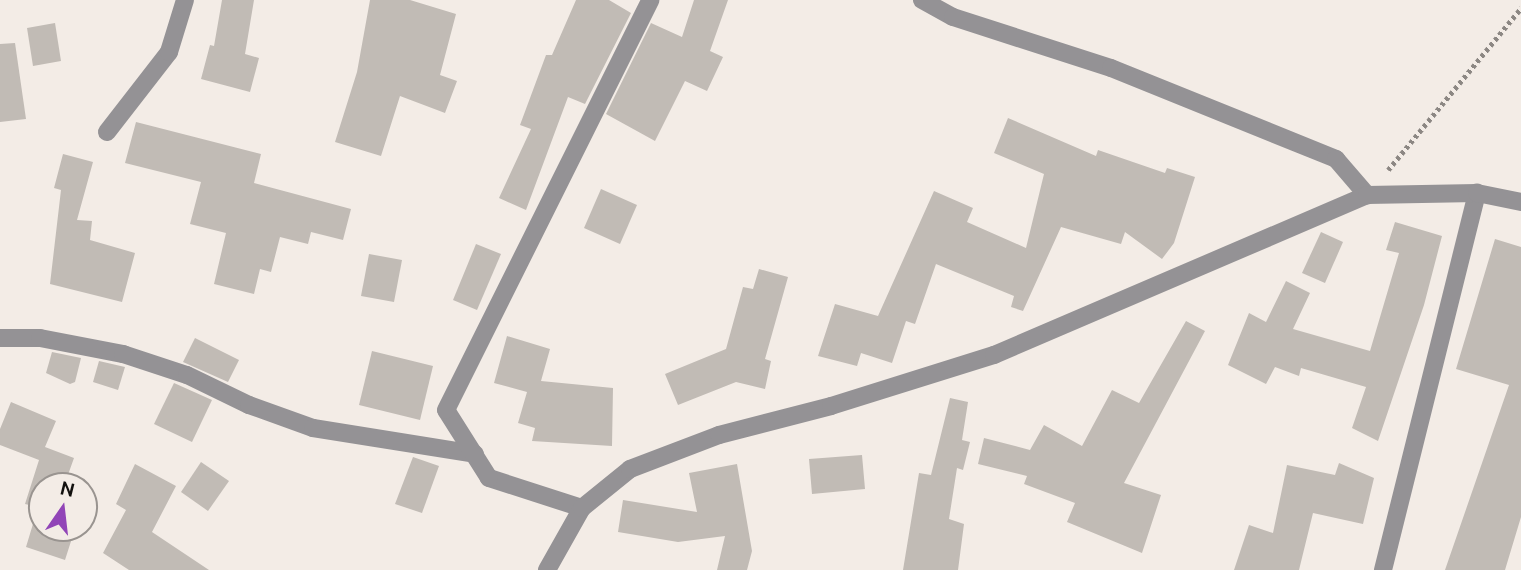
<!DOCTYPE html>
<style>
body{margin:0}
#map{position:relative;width:1521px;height:570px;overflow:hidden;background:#f3ece6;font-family:Ubuntu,sans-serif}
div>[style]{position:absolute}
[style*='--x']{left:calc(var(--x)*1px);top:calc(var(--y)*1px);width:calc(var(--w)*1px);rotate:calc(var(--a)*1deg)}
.building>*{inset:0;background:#c1bbb5}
.path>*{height:4.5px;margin-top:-2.25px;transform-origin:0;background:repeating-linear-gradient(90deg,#8c8783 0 3.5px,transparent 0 7px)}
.minor>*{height:18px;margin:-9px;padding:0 9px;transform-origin:9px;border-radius:9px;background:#949295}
.tertiary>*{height:18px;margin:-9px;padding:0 9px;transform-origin:9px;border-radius:9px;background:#949295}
span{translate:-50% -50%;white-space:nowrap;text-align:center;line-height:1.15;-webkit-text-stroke:7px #f3ece6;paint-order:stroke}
.north{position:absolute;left:28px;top:472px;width:70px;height:70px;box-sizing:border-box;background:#f3ece6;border:2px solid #999490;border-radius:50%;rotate:14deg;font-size:19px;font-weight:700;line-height:28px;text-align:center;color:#12100e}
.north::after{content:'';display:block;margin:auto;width:24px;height:32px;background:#9145b7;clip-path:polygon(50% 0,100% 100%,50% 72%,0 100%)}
</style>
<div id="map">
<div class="building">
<i style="clip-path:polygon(222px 0,254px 0,245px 54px,259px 58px,250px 92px,201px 79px,210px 45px,214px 46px)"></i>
<i style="clip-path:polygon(370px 0,410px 0,456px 14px,440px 75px,457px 81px,445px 113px,400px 96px,381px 156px,335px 142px,357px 72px)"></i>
<i style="clip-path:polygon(576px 0,609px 0,631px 13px,585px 104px,568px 97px,526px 210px,499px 198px,531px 129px,520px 125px,546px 55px,552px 55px)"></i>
<i style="clip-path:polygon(694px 0,728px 0,710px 51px,723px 57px,707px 91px,685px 81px,655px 141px,606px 114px,651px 23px,682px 37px)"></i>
<i style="clip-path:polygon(55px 23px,61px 61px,33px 66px,27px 28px)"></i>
<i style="clip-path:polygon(15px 43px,26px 119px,0 122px,0 44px)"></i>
<i style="clip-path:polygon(1008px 118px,1096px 156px,1098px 150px,1165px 173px,1167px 168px,1195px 177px,1174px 243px,1162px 259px,1125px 232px,1121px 244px,1061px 227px,1023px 311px,1011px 307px,1014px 296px,936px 264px,915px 324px,906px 321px,892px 363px,861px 353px,857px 366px,818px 356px,835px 304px,878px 316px,934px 191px,973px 208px,967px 222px,1026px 248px,1044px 174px,994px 153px)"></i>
<i style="clip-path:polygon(136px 122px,261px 154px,254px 183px,351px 209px,343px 240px,311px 232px,308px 244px,280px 237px,271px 272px,260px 269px,254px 294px,214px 284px,226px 233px,190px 224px,201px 182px,125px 163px)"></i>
<i style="clip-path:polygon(63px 154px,93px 162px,77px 220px,92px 221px,90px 240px,135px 253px,122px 302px,50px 284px,61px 190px,54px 188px)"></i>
<i style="clip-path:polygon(601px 189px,637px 205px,620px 244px,584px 228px)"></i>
<i style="clip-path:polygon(1395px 222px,1442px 236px,1424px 305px,1378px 441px,1352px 428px,1366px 387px,1301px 368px,1299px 376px,1275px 367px,1266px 384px,1228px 365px,1249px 313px,1266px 322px,1286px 281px,1310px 293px,1293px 329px,1370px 351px,1399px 253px,1386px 250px)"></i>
<i style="clip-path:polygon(1321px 232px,1343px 242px,1325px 283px,1302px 273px)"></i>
<i style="clip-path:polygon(1495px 239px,1521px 247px,1521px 517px,1505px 570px,1445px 570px,1509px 385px,1456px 369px)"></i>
<i style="clip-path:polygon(476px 244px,501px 254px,477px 310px,453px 300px)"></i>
<i style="clip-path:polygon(369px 254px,402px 260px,394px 302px,361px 296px)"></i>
<i style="clip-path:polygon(759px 269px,788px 277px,765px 359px,771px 361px,765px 389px,736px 382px,678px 405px,665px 374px,726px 349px,743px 287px,753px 289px)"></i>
<i style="clip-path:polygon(1186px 321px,1205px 331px,1124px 483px,1161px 495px,1142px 553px,1067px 522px,1075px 503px,1024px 484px,1027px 476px,978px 464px,984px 438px,1030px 450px,1044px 425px,1082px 446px,1112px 390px,1139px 403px)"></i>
<i style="clip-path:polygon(507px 336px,550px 349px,541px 381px,613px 388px,612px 446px,532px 441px,535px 428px,518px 423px,527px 392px,494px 383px)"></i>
<i style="clip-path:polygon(195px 338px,239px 360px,228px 382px,183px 362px)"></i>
<i style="clip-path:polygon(372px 351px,433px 366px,420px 420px,359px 405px)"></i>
<i style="clip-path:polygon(52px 352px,81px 358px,75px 382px,70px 384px,46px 373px)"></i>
<i style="clip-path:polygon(99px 361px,125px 367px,118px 390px,93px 382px)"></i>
<i style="clip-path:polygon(174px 383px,212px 400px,192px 442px,154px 424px)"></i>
<i style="clip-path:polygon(950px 398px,968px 402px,962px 440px,970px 442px,963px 470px,957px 468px,949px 519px,964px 524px,958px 570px,903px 570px,919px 473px,931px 475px)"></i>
<i style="clip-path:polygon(11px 402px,56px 421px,45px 447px,74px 458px,64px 486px,42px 486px,42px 508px,25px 504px,39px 460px,0 445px,0 429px)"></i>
<i style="clip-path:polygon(862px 455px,865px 489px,812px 494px,809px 459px)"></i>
<i style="clip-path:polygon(413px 457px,439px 466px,422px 513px,395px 504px)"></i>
<i style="clip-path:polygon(201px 462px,229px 481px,208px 511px,181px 492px)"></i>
<i style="clip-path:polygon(1339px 463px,1374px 478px,1363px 524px,1313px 513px,1299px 570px,1234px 570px,1249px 525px,1273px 533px,1287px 465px,1335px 475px)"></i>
<i style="clip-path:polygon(135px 464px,176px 486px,152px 532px,209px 570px,129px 570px,103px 553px,126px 510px,116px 504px)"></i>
<i style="clip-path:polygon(737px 464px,752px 551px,747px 570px,717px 570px,725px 536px,678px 542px,618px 532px,623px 500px,697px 512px,689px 473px)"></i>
<i style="clip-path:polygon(36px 514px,42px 517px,42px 528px,61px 528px,73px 535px,65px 560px,26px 547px)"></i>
</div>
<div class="path">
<i style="--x:1388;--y:170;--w:210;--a:-50.6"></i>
</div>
<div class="minor">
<i style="--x:922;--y:0;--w:35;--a:29"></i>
<i style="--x:953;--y:17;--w:166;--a:17.9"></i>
<i style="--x:1111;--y:68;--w:243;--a:22"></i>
<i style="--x:1336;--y:159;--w:48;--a:49.3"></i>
<i style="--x:107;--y:132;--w:101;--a:-52.2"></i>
<i style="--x:169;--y:52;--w:54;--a:-72.9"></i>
<i style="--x:0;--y:338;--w:40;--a:0"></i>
<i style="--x:40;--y:338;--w:85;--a:10.9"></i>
<i style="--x:123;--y:354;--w:67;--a:18.2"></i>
<i style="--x:187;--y:375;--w:69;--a:25.8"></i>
<i style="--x:249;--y:405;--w:68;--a:19.8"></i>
<i style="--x:313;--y:428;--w:164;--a:9.1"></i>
<i style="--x:582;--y:508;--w:98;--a:-162.1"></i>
<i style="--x:489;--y:478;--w:80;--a:-122.3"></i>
<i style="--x:446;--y:410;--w:458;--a:-63.5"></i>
<i style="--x:1383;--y:570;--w:389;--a:-76"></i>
</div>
<div class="tertiary">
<i style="--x:547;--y:570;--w:71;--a:-60.6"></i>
<i style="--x:582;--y:508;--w:62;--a:-39.1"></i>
<i style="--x:630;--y:469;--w:95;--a:-20.9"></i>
<i style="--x:719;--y:435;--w:116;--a:-14.5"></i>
<i style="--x:831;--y:406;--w:171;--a:-17.4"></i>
<i style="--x:994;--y:355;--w:406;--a:-23.2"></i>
<i style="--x:1367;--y:195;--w:110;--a:-1"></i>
<i style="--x:1477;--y:193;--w:45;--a:11.6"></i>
</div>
<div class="north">N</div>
</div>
